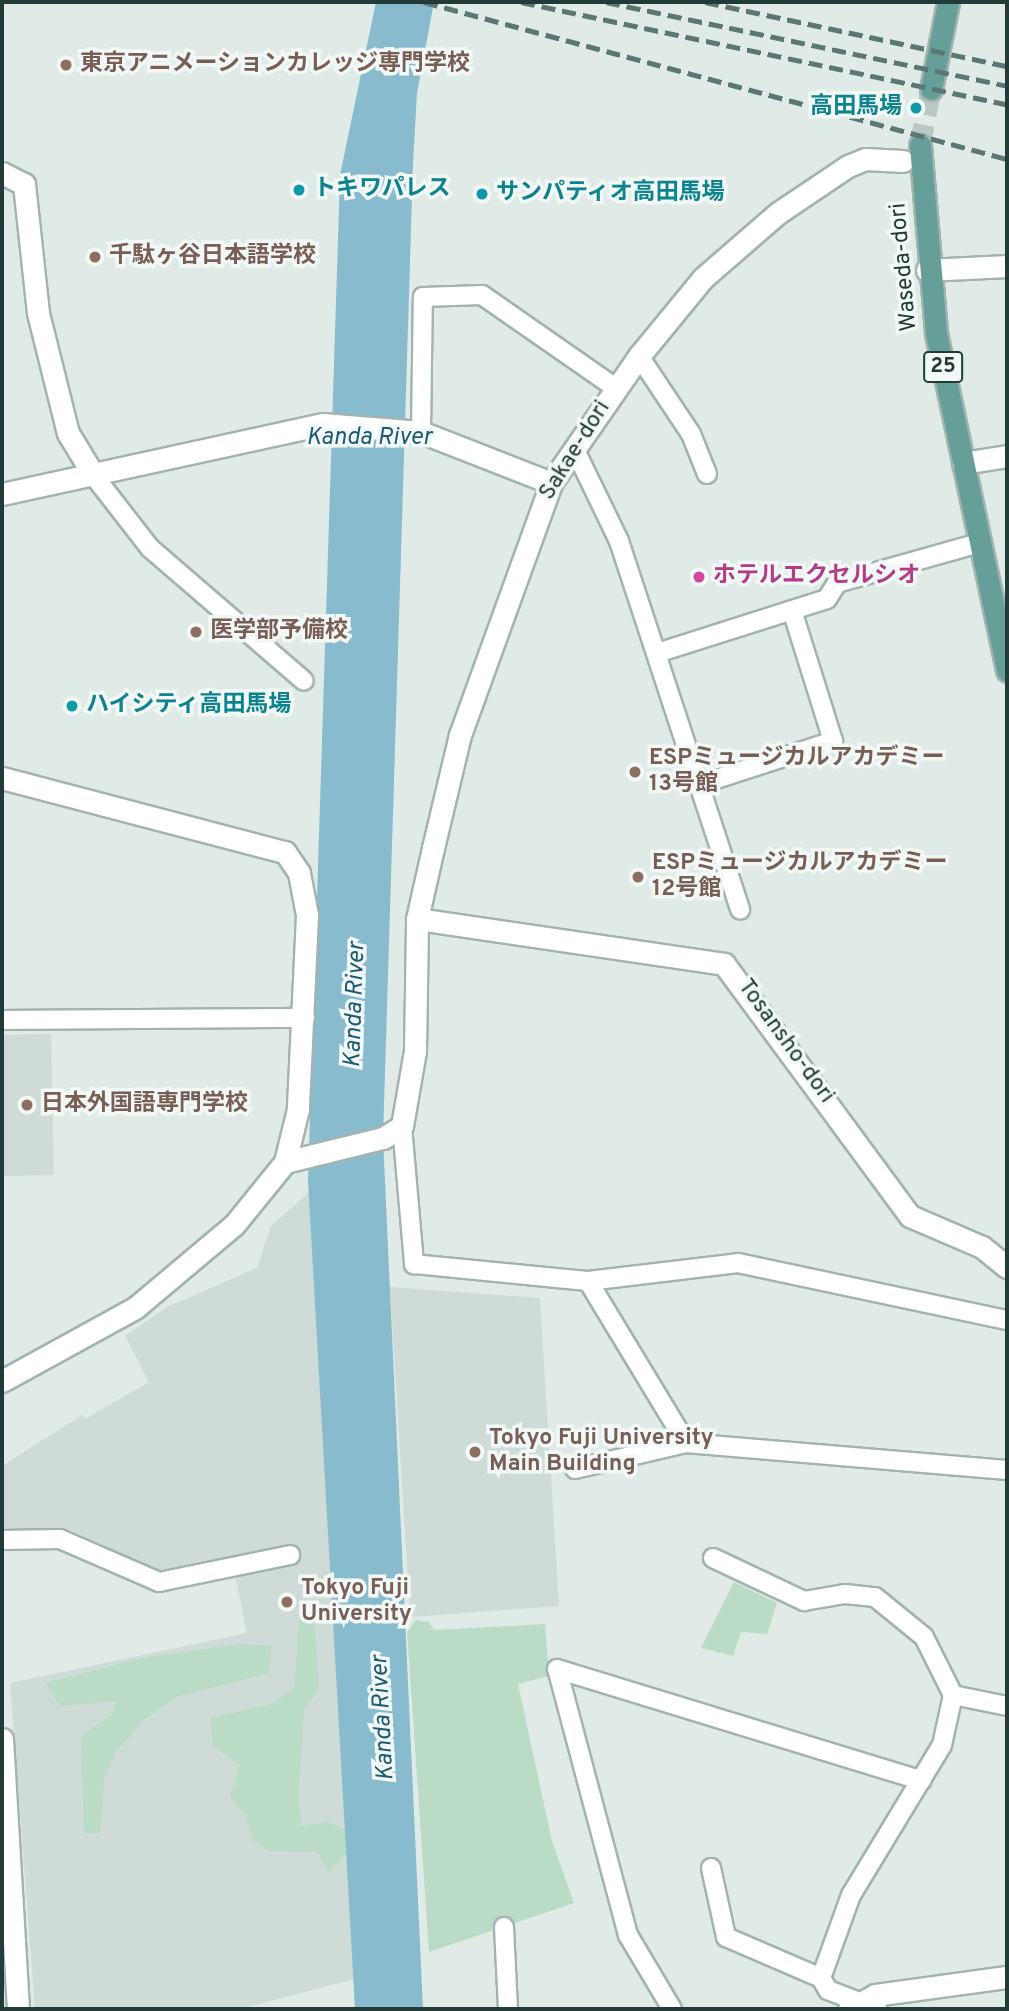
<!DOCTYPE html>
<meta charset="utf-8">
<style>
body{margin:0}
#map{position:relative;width:1009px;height:2011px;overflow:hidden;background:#e0ebe8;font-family:Overpass,"Noto Sans JP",sans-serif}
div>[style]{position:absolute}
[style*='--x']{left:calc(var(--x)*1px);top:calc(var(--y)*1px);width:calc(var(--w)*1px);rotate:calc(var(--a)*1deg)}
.built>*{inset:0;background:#cfdbd7}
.green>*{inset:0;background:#badcc7}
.water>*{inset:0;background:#89bbcf}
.primary-tunnel>*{height:21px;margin-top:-10.5px;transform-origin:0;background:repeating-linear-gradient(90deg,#bac8c5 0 21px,transparent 0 31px)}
.roads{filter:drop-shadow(2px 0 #a3b3af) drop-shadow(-2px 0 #a3b3af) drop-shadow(0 2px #a3b3af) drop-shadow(0 -2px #a3b3af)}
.lane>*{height:18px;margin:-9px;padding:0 9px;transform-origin:9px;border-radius:9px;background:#fff}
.street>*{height:21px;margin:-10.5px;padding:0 10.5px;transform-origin:10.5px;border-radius:10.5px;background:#fff}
.primary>*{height:21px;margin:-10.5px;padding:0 10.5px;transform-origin:10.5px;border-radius:10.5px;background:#669f98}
.rail>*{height:5px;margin-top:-2.5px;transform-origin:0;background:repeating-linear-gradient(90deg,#5c7773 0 14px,transparent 0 21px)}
.dots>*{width:19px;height:19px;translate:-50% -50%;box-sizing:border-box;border:4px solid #f1f8f5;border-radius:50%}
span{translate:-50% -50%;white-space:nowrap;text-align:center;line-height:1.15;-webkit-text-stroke:7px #f1f8f5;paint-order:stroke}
.shield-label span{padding:2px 5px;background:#f1f8f5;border:2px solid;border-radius:5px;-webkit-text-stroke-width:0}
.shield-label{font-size:21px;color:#223b37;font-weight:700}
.education-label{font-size:23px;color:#785e54;font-weight:700}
.left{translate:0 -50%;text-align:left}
.culture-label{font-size:23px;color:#0d838f;font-weight:700}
.right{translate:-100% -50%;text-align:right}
.street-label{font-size:23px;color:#223b37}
.hotel-label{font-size:23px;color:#b23c85;font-weight:700}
.water-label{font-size:24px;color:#1d5b75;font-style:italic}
.frame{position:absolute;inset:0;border:4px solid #223b37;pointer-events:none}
</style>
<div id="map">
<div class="built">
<i style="clip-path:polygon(51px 1034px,54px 1175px,2px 1176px,2px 1035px)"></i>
<i style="clip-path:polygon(310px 1191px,355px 1979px,240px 2009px,35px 2009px,10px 1683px,247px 1633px,232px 1561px,158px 1570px,68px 1529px,2px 1530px,2px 1466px,82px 1415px,85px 1419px,149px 1382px,125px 1336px,167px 1307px,257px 1268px,271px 1226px)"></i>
<i style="clip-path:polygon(390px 1287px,540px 1298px,559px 1606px,410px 1617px)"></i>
</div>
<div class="green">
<i style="clip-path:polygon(734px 1582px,777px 1603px,767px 1634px,741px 1632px,733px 1656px,701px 1648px)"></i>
<i style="clip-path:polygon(313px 1601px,319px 1690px,304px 1709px,298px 1803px,302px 1826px,327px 1822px,345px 1829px,348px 1852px,328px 1872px,317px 1852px,268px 1851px,252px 1839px,246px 1816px,230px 1796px,240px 1766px,213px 1746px,210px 1718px,272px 1704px,294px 1687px,300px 1610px,303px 1602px)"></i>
<i style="clip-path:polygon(416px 1620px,429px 1622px,434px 1630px,545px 1624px,549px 1676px,518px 1684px,552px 1841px,574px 1903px,429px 1952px,407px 1632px)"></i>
<i style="clip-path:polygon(240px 1644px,272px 1646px,269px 1673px,176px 1697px,144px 1720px,116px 1752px,104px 1780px,100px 1833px,84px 1833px,81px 1736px,111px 1715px,117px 1701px,60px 1706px,45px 1683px,143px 1658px)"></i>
</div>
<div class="water">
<i style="clip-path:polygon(376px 2px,434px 2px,417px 93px,413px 164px,383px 1138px,423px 2009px,355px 2009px,308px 1181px,340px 175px)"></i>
</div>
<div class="primary-tunnel">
<i style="--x:920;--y:145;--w:57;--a:-78.9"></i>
</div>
<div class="roads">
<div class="lane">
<i style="--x:639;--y:356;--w:94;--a:56.3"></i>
<i style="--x:691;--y:434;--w:43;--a:68.2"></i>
<i style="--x:421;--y:432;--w:135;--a:-89.2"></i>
<i style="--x:423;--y:297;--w:59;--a:-1.9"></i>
<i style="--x:482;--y:295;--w:163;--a:34.8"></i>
<i style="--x:575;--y:450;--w:101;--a:64.2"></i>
<i style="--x:619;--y:541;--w:388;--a:71.8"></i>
<i style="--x:94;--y:476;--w:91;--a:52.1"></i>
<i style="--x:150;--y:548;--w:203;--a:40.8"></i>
<i style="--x:657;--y:653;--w:178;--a:-17.6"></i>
<i style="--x:827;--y:599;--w:19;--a:-58"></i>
<i style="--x:837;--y:583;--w:148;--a:-15.7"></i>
<i style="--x:701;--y:784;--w:139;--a:-18"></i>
<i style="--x:833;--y:741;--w:137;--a:-107.4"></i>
<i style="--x:2;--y:1020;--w:303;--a:-0.4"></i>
<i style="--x:402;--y:1126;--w:139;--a:85"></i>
<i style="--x:414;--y:1264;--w:175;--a:5.6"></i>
<i style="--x:588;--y:1281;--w:189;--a:58.8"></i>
<i style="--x:686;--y:1443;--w:322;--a:4.8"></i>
<i style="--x:588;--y:1281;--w:151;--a:-6.8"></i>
<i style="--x:738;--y:1263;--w:275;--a:12"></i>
<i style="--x:575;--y:1469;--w:114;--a:-13.2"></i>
<i style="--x:2;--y:1540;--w:58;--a:-1"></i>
<i style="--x:60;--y:1539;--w:108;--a:23.5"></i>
<i style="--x:159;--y:1582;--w:134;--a:-11.6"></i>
<i style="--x:713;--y:1558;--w:101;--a:25.3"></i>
<i style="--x:804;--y:1601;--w:42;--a:-9.7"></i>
<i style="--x:845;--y:1594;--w:30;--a:6"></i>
<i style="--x:875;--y:1597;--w:63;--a:39.2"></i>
<i style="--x:924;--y:1637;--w:65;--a:63.4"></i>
<i style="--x:953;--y:1695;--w:51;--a:102.4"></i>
<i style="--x:942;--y:1745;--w:175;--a:121.2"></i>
<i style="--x:851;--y:1895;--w:88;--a:109.9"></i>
<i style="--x:821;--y:1978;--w:14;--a:60"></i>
<i style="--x:828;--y:1990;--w:53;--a:21.2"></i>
<i style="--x:953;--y:1695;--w:55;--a:11.5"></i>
<i style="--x:711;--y:1868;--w:71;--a:77.7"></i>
<i style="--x:726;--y:1937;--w:103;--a:23.3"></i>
<i style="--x:504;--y:1927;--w:82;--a:87.2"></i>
<i style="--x:672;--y:2009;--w:86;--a:-120.7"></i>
<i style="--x:628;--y:1935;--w:275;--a:-104.9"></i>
<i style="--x:557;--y:1669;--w:381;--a:17"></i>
</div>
<div class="street">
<i style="--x:2;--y:173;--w:25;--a:27"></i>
<i style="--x:24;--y:184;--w:130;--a:83.8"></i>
<i style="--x:38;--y:313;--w:124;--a:76"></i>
<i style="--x:68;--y:433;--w:50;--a:58.8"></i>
<i style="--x:927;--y:270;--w:80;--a:-2.9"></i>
<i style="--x:963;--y:463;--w:45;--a:-9"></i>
<i style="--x:2;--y:494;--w:328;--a:-12.3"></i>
<i style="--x:322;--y:424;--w:99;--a:4.6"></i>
<i style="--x:421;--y:432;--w:140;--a:21.4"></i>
<i style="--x:2;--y:778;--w:293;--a:14.7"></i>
<i style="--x:285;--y:852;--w:25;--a:56"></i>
<i style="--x:299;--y:873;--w:43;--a:79.2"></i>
<i style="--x:307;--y:915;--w:194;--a:92.7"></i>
<i style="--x:298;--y:1109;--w:55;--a:103.8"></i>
<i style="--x:285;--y:1162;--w:101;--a:-13.8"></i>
<i style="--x:383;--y:1138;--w:22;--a:-32"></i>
<i style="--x:402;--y:1126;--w:76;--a:-80.2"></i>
<i style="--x:415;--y:1051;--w:132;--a:-89.1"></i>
<i style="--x:417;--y:919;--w:73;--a:-77.3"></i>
<i style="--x:433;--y:848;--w:116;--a:-76.6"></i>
<i style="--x:460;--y:735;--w:268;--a:-70.1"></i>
<i style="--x:551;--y:483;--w:155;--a:-55.3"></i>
<i style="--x:639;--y:356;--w:101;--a:-50.6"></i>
<i style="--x:703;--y:278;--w:99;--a:-40.9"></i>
<i style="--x:778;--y:213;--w:84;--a:-33.9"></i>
<i style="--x:848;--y:166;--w:18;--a:-22"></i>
<i style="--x:865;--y:159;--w:38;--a:3"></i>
<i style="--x:417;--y:919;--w:310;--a:8.3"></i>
<i style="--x:724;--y:964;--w:313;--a:53.6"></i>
<i style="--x:910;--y:1216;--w:78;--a:23.3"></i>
<i style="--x:982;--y:1247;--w:32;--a:39"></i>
<i style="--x:2;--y:1381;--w:152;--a:-28.8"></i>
<i style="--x:135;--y:1308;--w:129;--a:-40"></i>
<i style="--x:234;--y:1225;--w:81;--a:-51"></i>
<i style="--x:2;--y:1739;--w:270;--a:86.6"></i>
<i style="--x:849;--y:2009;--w:30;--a:-28"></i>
<i style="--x:875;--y:1995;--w:133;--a:-7.8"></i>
</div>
<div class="primary">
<i style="--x:931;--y:89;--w:89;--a:-78.9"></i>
<i style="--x:920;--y:145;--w:189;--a:85.1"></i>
<i style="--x:936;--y:333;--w:345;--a:78.1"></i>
</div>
</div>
<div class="rail">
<i style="--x:424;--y:2;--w:604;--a:15.07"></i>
<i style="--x:521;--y:2;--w:497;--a:11.9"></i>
<i style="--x:606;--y:2;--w:410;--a:11.8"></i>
<i style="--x:705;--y:2;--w:309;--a:12"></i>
</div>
<div class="dots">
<i style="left:66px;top:65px;background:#8d6e63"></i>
<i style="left:916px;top:108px;background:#0f9aa8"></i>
<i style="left:299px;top:190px;background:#0f9aa8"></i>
<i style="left:482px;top:194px;background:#0f9aa8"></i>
<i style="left:95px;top:257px;background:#8d6e63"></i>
<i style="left:699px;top:577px;background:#d1479c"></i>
<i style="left:196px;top:632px;background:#8d6e63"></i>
<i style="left:72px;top:706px;background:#0f9aa8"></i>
<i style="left:635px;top:772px;background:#8d6e63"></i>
<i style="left:638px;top:877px;background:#8d6e63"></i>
<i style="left:27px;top:1105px;background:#8d6e63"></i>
<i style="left:475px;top:1452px;background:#8d6e63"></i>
<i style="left:287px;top:1602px;background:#8d6e63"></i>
</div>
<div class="shield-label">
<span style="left:943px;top:367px">25</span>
</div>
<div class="education-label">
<span class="left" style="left:80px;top:65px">東京アニメーションカレッジ専門学校</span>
<span class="left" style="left:109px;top:257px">千駄ヶ谷日本語学校</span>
<span class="left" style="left:210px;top:632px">医学部予備校</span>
<span class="left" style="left:649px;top:772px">ESPミュージカルアカデミー<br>13号館</span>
<span class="left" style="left:652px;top:877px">ESPミュージカルアカデミー<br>12号館</span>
<span class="left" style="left:41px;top:1105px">日本外国語専門学校</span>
<span class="left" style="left:489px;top:1452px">Tokyo Fuji University<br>Main Building</span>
<span class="left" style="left:301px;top:1602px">Tokyo Fuji<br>University</span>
</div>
<div class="culture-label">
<span class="right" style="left:902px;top:108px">高田馬場</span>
<span class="left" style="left:313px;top:190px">トキワパレス</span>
<span class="left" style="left:496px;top:194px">サンパティオ高田馬場</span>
<span class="left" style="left:86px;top:706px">ハイシティ高田馬場</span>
</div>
<div class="street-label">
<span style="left:905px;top:267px;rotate:-95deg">Waseda-dori</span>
<span style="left:576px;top:451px;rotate:-58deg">Sakae-dori</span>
<span style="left:785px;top:1042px;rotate:54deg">Tosansho-dori</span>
</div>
<div class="hotel-label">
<span class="left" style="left:713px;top:577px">ホテルエクセルシオ</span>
</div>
<div class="water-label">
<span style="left:369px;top:439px">Kanda River</span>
<span style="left:356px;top:1005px;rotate:-88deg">Kanda River</span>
<span style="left:384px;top:1718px;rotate:-93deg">Kanda River</span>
</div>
<div class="frame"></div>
</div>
